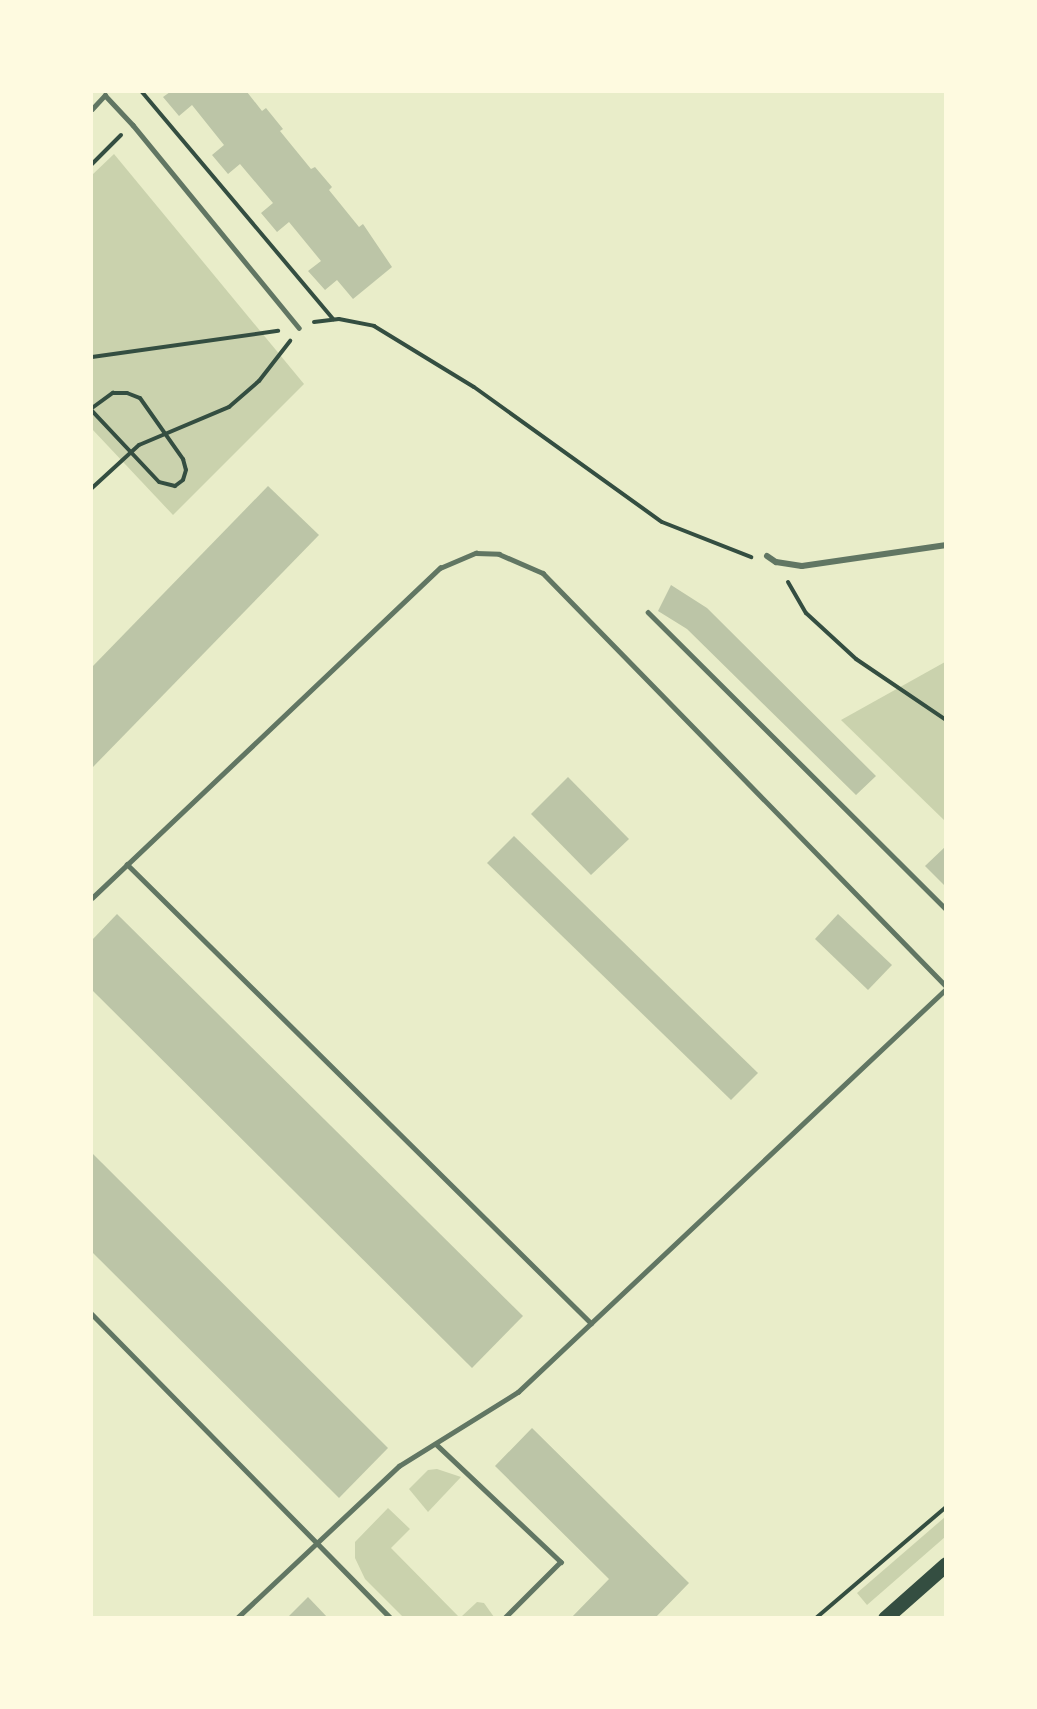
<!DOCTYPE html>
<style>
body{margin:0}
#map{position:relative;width:1037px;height:1709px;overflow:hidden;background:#e9edc9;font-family:"Exo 2",sans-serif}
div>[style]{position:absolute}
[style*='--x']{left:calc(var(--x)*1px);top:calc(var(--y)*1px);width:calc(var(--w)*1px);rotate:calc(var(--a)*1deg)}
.green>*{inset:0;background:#cad2ad}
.building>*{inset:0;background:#bcc5a7}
.path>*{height:4px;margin:-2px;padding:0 2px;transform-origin:2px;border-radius:2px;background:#344e41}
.service>*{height:4.5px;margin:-2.25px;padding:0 2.25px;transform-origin:2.25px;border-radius:2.25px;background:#617663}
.minor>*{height:6px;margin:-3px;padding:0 3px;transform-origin:3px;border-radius:3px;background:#617663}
.primary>*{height:15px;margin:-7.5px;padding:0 7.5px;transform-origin:7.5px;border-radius:7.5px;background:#344e41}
span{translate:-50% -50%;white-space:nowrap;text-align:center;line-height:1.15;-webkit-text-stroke:4.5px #fefae0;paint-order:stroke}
.frame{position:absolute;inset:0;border:93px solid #fefae0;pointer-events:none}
</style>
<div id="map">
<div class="green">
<i style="clip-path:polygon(114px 154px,304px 384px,173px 515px,92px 429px,92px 175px)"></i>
<i style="clip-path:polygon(945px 662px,945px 821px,841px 720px)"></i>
<i style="clip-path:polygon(437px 1469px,461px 1477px,428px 1512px,409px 1489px,428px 1470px)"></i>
<i style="clip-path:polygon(388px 1508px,410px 1529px,391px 1548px,459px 1617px,403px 1617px,365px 1579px,355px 1558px,355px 1542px)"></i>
<i style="clip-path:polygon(945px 1517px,945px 1537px,867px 1605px,857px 1593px)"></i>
<i style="clip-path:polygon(477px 1602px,484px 1603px,494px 1617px,461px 1617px)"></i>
</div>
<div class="building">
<i style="clip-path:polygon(170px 92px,247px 92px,262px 111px,266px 108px,283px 129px,280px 131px,311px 169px,315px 167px,332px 187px,329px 190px,359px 227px,363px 224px,392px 267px,353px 299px,337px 280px,325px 290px,308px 271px,321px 261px,289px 222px,277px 232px,261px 213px,273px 203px,240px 164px,228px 174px,212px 155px,224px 145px,192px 105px,179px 116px,163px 97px)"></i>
<i style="clip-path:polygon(268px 486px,319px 535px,92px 768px,92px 667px)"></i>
<i style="clip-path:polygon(671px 585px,707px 608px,876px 776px,856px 795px,687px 629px,658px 611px)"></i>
<i style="clip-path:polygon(568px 777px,629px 839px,591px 875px,531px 814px)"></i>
<i style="clip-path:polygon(514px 836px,758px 1073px,731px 1100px,487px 863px)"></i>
<i style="clip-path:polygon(946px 846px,946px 887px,925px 866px)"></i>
<i style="clip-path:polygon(117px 914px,523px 1316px,472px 1368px,92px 990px,92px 940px)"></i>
<i style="clip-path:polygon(838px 914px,892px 965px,868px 990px,815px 939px)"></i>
<i style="clip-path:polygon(92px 1153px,388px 1448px,339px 1498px,92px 1252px)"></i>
<i style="clip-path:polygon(532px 1428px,689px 1583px,655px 1618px,571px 1618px,609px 1579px,495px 1466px)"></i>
<i style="clip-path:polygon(308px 1597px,328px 1618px,287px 1618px)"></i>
</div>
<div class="path">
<i style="--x:142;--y:92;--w:297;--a:49.9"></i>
<i style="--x:92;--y:164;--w:41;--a:-45"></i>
<i style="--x:314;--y:322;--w:25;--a:-7"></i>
<i style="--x:339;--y:319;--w:36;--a:11"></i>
<i style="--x:374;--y:326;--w:117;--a:31.4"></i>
<i style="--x:474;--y:387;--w:231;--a:35.7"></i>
<i style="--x:662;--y:522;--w:96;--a:21.5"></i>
<i style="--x:92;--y:357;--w:188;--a:-8"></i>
<i style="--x:92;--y:408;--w:26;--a:-36"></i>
<i style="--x:113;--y:393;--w:14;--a:0"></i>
<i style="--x:127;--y:393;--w:14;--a:21"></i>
<i style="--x:140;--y:398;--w:75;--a:54.8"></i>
<i style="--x:183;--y:459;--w:11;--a:75"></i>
<i style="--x:186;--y:470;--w:10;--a:107"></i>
<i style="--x:183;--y:480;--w:10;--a:143"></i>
<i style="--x:175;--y:486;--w:16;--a:-166"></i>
<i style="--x:159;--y:482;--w:98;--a:-133.3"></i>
<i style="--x:92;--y:488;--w:64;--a:-42.5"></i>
<i style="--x:139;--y:445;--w:98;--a:-22.9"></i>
<i style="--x:229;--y:407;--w:40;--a:-41"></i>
<i style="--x:259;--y:381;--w:51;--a:-52.2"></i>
<i style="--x:788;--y:582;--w:36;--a:60"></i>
<i style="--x:806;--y:613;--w:68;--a:42.6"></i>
<i style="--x:856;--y:659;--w:109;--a:34.1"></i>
<i style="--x:816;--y:1618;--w:171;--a:-40.5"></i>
</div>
<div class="service">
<i style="--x:92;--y:109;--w:19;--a:-47"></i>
<i style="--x:105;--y:95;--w:41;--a:47"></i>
<i style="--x:133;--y:125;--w:262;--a:50.7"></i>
<i style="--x:648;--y:612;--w:421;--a:44.9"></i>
<i style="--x:127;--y:864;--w:653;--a:44.69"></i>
<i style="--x:92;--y:898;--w:480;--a:-43.5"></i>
<i style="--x:440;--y:568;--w:39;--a:-23"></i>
<i style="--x:476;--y:553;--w:23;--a:2"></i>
<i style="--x:499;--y:554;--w:48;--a:23.4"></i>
<i style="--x:543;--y:573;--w:577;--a:45.7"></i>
<i style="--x:92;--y:1314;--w:426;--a:45.5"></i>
<i style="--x:436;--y:1444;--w:172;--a:43.3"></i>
<i style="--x:561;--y:1562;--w:79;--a:135"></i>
<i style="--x:237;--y:1618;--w:222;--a:-43.2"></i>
<i style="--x:399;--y:1466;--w:140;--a:-31.9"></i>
<i style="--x:518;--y:1392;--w:588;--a:-43.28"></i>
</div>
<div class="minor">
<i style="--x:767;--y:556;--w:11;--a:34"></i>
<i style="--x:776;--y:562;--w:26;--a:9"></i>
<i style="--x:802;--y:566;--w:146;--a:-8.3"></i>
</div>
<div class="primary">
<i style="--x:885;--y:1618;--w:81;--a:-41.5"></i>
</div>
<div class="frame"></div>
</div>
